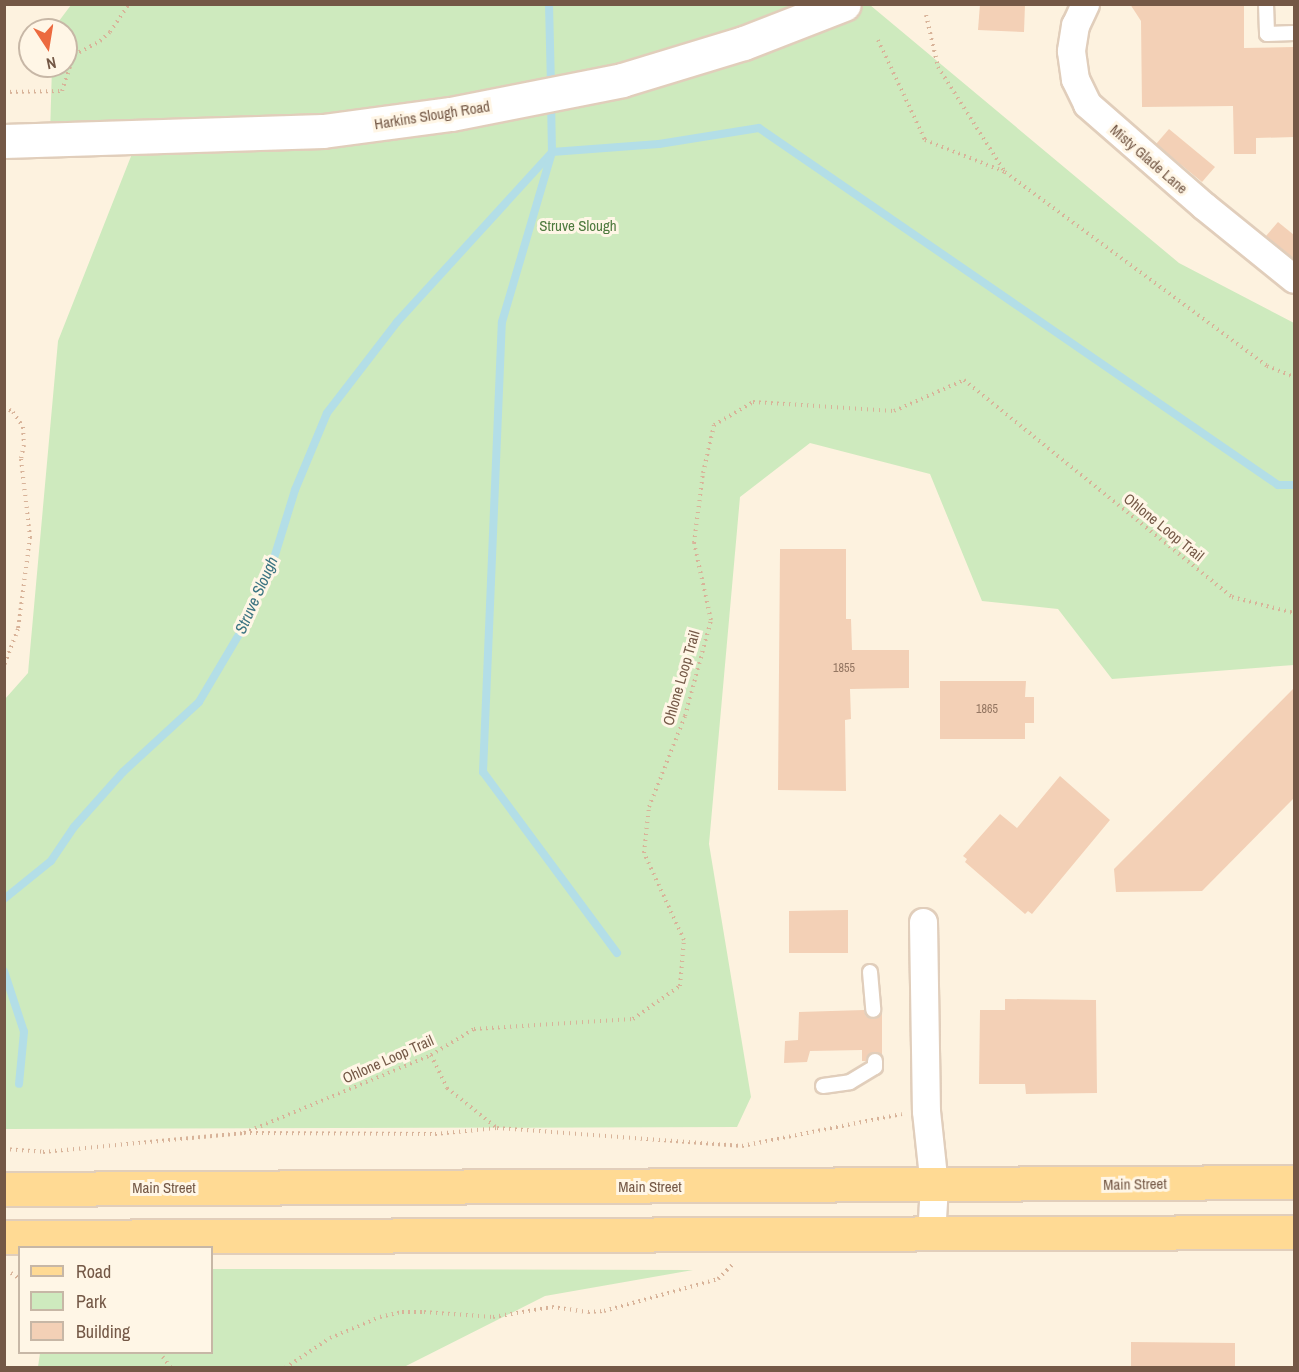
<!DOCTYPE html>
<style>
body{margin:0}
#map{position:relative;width:1299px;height:1372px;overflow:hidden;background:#fdf2df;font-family:"Archivo Narrow",sans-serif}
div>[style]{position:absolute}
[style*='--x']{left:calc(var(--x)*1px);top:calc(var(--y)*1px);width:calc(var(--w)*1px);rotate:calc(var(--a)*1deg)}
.green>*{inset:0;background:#ceeabe}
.stream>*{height:8px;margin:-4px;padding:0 4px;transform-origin:4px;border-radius:4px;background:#b3dee7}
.building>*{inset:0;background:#f3d0b6}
.path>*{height:4px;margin-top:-2px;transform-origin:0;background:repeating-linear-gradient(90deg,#d8b399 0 1.5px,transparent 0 6px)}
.roads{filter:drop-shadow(2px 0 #e1cebb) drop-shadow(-2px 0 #e1cebb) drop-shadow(0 2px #e1cebb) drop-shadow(0 -2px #e1cebb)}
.lane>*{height:14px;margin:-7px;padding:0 7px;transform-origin:7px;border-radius:7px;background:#fff}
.street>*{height:27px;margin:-13.5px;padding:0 13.5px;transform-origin:13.5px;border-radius:13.5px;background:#fff}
.secondary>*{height:33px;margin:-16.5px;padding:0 16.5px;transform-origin:16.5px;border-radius:16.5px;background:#fff}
.primary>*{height:33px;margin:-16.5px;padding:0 16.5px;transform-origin:16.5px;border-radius:16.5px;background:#ffda94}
span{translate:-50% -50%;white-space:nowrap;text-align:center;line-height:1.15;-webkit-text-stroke:6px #fff6e6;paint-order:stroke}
.number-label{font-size:12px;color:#947662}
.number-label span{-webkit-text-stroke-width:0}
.street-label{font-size:15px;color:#745846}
.park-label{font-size:15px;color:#4e7a3e}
.water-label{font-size:16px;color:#3c7482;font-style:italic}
.frame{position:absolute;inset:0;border:6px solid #745846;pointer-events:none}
.legend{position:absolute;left:18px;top:1246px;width:195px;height:108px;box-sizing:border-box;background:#fff6e6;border:2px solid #c7b7a6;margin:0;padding:8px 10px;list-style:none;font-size:18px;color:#745846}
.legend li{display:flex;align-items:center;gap:12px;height:30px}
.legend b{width:30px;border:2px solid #c7b7a6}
.north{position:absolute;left:18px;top:18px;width:60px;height:60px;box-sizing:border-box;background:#fff6e6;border:2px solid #c7b7a6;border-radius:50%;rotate:168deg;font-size:16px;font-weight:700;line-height:24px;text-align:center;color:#745846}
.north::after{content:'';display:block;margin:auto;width:21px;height:27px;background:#ec6a3f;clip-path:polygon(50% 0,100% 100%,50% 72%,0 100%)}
</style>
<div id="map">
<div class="green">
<i style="clip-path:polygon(71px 5px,870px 5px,1179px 263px,1294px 323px,1294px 665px,1112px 679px,1058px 609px,982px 601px,930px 474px,810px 443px,740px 497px,709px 844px,751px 1097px,737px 1127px,5px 1129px,5px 699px,28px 673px,58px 341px,143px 126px,50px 135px,52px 66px,66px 66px,66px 30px,53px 29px)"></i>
<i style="clip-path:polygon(212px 1269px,692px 1270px,693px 1270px,545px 1296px,404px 1367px,38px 1367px,40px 1353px,212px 1352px)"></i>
</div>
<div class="stream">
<i style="--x:549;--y:4;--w:82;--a:88.6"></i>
<i style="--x:4;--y:899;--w:60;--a:-39"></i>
<i style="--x:51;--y:861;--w:41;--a:-55.9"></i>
<i style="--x:74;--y:827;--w:74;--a:-48.3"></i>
<i style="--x:123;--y:772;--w:103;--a:-42.6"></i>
<i style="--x:199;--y:702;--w:82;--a:-59.4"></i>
<i style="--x:241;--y:631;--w:70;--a:-64.5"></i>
<i style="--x:271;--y:568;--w:82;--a:-72.9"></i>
<i style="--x:295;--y:490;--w:83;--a:-67.4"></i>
<i style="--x:327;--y:413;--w:115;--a:-52.4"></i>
<i style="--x:397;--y:322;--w:230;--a:-47.6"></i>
<i style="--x:552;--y:152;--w:51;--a:-91.1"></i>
<i style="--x:617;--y:953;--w:225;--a:-126.5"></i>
<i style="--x:483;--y:772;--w:450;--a:-87.6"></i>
<i style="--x:502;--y:322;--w:177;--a:-73.6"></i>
<i style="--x:552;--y:152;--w:107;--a:-4.3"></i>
<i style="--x:659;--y:144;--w:101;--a:-9.1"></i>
<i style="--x:759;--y:128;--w:630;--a:34.52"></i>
<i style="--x:1278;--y:485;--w:16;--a:0"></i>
<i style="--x:4;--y:971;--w:64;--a:71.8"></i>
<i style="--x:24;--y:1032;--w:52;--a:95.5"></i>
</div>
<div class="building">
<i style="clip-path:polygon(980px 4px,1025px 4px,1024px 32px,978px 30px)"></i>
<i style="clip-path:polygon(1130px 4px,1244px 4px,1244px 48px,1294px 47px,1294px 137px,1256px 138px,1256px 154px,1234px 154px,1233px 106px,1142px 107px,1141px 21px)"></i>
<i style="clip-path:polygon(1169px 129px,1215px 167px,1202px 182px,1156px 144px)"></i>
<i style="clip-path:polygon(1278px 222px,1294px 235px,1294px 259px,1266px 236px)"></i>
<i style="clip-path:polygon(780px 549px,846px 549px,846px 619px,851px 619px,852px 650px,909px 650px,909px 688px,850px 689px,851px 719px,845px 720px,846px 791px,778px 790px)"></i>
<i style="clip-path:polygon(940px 681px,1026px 681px,1025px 697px,1034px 697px,1034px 723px,1025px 723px,1025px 739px,940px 739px)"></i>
<i style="clip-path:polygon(1294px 688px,1294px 798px,1202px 891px,1116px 892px,1114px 869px)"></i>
<i style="clip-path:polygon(1060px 776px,1110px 820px,1032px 914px,1028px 911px,1025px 914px,965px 862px,967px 859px,963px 856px,1000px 814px,1017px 828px)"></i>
<i style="clip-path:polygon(848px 910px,848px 953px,789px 953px,789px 911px)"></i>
<i style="clip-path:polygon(1005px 999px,1096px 1000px,1097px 1093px,1026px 1094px,1025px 1084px,979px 1084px,980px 1010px,1005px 1010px)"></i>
<i style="clip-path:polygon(864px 1010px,866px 1016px,873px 1019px,879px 1017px,882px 1010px,882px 1056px,874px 1052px,868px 1056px,866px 1061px,862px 1061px,862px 1050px,810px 1051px,807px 1062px,784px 1063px,785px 1041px,798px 1040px,799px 1012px)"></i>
<i style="clip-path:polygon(1131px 1342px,1235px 1343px,1235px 1368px,1131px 1368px)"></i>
</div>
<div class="path">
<i style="--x:926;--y:15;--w:53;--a:77"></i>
<i style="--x:938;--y:67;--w:125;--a:57.5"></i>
<i style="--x:878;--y:40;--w:110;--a:64.8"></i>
<i style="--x:925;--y:140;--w:86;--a:21.8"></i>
<i style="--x:1005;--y:172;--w:326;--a:36.5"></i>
<i style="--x:1267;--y:366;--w:29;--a:22"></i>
<i style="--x:4;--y:92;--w:58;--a:-1"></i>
<i style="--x:62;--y:91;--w:38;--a:-72"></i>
<i style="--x:74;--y:55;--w:30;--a:-28"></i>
<i style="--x:100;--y:41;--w:13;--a:-42"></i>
<i style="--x:110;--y:32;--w:34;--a:-56"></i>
<i style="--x:4;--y:407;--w:10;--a:29"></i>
<i style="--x:13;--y:412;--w:18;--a:56"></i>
<i style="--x:23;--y:427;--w:18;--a:87"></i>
<i style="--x:24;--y:445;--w:14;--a:102"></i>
<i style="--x:21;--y:459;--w:79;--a:83.4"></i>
<i style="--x:30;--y:537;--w:93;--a:97.4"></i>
<i style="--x:18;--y:629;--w:39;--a:111"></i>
<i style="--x:431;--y:1055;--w:37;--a:64"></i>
<i style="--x:447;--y:1088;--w:64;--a:38.7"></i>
<i style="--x:244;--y:1133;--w:203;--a:-22.6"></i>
<i style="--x:431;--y:1055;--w:50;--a:-31.2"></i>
<i style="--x:474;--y:1029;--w:159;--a:-3.6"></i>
<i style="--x:633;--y:1019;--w:57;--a:-35.1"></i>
<i style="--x:680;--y:986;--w:46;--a:-85"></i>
<i style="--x:684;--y:940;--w:96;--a:-114.7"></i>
<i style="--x:644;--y:853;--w:46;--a:-83.8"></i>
<i style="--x:649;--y:807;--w:98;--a:-68.4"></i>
<i style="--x:685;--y:716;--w:99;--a:-74.8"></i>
<i style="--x:711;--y:620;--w:79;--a:-102.4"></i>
<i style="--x:694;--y:543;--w:71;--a:-82.7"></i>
<i style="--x:703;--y:473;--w:49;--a:-77.1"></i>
<i style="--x:714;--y:425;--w:45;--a:-30.5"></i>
<i style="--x:753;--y:402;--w:141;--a:3.7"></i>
<i style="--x:894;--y:411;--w:77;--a:-23.9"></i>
<i style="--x:964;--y:380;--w:345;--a:39"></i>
<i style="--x:1232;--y:597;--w:64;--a:14.5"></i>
<i style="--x:4;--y:1149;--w:39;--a:4"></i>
<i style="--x:43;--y:1152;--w:202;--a:-5.4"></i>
<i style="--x:244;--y:1133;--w:191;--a:0.3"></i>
<i style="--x:435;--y:1134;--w:62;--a:-5.5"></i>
<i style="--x:497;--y:1128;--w:246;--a:4.2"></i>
<i style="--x:742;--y:1146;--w:163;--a:-11.3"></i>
<i style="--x:11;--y:1273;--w:11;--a:34"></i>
<i style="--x:159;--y:1352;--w:20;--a:53"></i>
<i style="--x:285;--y:1368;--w:54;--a:-33.7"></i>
<i style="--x:330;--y:1338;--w:54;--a:-22.8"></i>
<i style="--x:380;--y:1317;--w:23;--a:-13"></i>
<i style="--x:402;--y:1312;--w:22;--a:0"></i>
<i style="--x:424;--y:1312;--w:69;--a:4.1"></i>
<i style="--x:493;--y:1317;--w:60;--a:-9.6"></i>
<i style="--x:552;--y:1307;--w:36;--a:8"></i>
<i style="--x:588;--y:1312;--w:16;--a:-4"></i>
<i style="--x:604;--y:1311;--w:118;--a:-15.7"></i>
<i style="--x:718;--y:1279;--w:20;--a:-45"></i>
</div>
<div class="roads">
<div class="lane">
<i style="--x:1266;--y:4;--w:30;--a:88"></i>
<i style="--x:1267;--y:34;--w:27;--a:-2"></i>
<i style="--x:870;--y:972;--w:38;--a:85"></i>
<i style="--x:823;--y:1086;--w:27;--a:-8"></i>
<i style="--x:850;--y:1082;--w:29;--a:-31"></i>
<i style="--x:875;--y:1067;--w:6;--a:-90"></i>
</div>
<div class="street">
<i style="--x:1085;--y:4;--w:23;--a:115"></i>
<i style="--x:1075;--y:25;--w:26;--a:99"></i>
<i style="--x:1071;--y:51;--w:28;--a:82"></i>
<i style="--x:1075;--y:79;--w:28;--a:64"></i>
<i style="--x:1087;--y:104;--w:155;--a:41.1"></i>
<i style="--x:1204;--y:206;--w:116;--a:39"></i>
<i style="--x:923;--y:922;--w:189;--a:89.1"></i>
<i style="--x:926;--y:1111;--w:75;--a:83.9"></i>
<i style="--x:934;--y:1186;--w:49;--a:93.5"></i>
</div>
<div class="secondary">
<i style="--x:4;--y:141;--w:319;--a:-1.8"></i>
<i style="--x:323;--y:131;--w:129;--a:-7.6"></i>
<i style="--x:451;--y:114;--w:174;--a:-11.2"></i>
<i style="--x:622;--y:80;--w:127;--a:-16.9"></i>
<i style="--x:744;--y:43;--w:107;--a:-21.3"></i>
</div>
<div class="primary">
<i style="--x:4;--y:1189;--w:1290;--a:-0.31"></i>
<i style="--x:4;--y:1237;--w:1290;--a:-0.22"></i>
</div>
</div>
<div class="number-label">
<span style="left:844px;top:669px">1855</span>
<span style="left:987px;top:710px">1865</span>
</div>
<div class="street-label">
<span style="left:432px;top:115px;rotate:-9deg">Harkins Slough Road</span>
<span style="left:1149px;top:159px;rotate:41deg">Misty Glade Lane</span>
<span style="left:1164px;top:527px;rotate:39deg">Ohlone Loop Trail</span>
<span style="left:681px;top:678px;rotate:-74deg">Ohlone Loop Trail</span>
<span style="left:388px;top:1059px;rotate:-24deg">Ohlone Loop Trail</span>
<span style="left:1135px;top:1184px;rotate:-1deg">Main Street</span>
<span style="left:650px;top:1187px">Main Street</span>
<span style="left:164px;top:1188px">Main Street</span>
</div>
<div class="park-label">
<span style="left:578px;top:226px">Struve Slough</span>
</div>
<div class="water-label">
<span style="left:256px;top:595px;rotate:-66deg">Struve Slough</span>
</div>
<div class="frame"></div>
<ul class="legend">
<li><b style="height:8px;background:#ffda94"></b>Road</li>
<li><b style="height:16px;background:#ceeabe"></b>Park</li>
<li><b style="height:16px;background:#f3d0b6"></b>Building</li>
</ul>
<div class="north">N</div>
</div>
